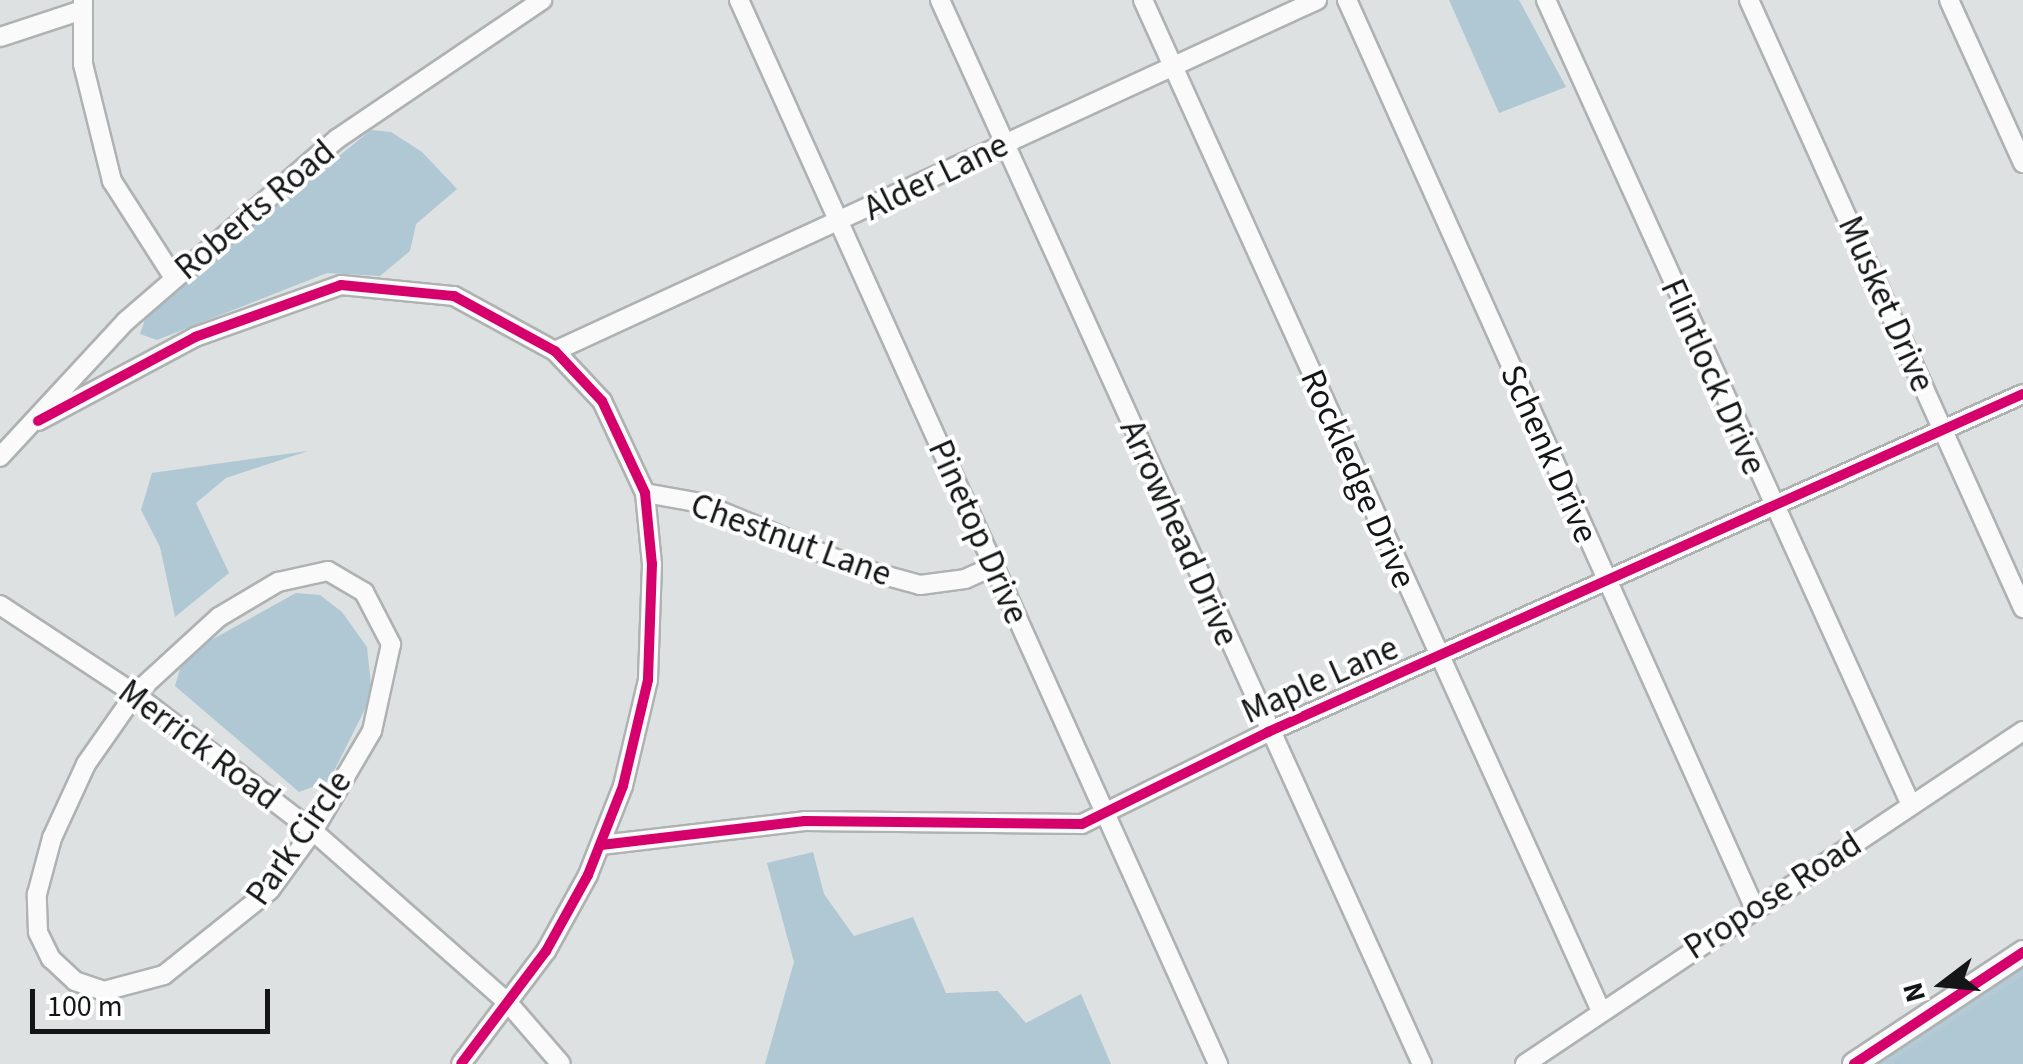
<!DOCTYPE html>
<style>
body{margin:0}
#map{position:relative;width:2023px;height:1064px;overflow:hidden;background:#dde1e2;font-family:"Source Sans 3",sans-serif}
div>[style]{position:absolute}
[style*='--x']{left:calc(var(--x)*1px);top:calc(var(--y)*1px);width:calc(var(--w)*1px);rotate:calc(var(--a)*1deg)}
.green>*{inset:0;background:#b4cad4}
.forest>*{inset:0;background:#afc8d3}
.roads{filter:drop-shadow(2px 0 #aeb2b3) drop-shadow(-2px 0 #aeb2b3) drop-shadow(0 2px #aeb2b3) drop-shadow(0 -2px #aeb2b3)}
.street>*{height:18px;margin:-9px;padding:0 9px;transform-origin:9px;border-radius:9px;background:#fafafb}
.secondary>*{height:22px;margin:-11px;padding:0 11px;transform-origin:11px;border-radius:11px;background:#fafafb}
.cycleway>*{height:10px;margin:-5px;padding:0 5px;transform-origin:5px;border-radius:5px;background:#d6006c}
span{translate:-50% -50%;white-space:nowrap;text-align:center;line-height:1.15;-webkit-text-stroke:8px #fff;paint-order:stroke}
.street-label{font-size:35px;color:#131516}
.north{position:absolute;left:1893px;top:934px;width:100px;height:100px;-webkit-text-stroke:8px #fff;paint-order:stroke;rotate:254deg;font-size:28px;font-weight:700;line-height:40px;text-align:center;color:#131516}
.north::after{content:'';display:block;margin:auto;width:35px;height:45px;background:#131516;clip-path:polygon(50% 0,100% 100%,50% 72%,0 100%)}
.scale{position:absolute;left:30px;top:989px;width:240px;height:45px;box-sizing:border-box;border:5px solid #131516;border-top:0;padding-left:12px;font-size:30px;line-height:35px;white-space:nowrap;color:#131516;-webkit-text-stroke:8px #fff;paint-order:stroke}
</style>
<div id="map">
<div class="green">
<i style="clip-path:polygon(2023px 967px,2023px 1064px,1877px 1064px)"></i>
</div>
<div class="forest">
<i style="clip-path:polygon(1449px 0,1519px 0,1566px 87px,1499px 113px)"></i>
<i style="clip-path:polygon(371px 130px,391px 132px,422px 152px,457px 189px,416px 224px,410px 251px,380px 276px,327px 273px,157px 340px,140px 334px,148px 311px)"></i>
<i style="clip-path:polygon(308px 451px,226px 478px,196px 503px,229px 573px,175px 617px,160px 547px,141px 510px,152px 473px)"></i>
<i style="clip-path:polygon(296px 593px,320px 595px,342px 612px,367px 647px,372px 695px,329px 781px,299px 792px,175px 686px,180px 669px,202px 645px)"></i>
<i style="clip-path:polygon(813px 852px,824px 894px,854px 936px,913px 917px,946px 993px,998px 991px,1026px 1023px,1081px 994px,1111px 1064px,765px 1064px,794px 962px,767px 863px)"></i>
<i style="clip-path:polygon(2023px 976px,2023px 1064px,1888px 1064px,1983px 1001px)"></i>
</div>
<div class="roads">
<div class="street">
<i style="--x:83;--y:0;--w:64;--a:90"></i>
<i style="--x:83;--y:64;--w:121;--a:76.1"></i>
<i style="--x:112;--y:181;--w:115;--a:57.4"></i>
<i style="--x:739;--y:0;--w:1167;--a:65.76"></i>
<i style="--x:940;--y:0;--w:1168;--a:65.63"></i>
<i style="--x:1143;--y:0;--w:1110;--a:65.63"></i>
<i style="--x:1347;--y:0;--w:994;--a:65.83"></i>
<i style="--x:1546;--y:0;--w:884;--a:65.61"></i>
<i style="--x:1749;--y:0;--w:667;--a:65.74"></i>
<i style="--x:1949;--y:0;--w:179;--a:65.6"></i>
<i style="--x:0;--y:37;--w:86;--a:-18.2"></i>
<i style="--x:555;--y:351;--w:839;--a:-24.73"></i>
<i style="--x:38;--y:421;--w:178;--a:-28.1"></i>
<i style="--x:195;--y:337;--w:155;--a:-19.6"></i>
<i style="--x:341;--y:285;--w:114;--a:5.6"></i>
<i style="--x:454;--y:296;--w:115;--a:28.6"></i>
<i style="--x:555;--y:351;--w:69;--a:46.8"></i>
<i style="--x:602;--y:401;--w:102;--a:64.9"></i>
<i style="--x:645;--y:493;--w:71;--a:84.4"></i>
<i style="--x:652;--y:564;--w:116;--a:92"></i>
<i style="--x:648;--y:680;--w:109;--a:103.3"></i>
<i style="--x:623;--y:786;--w:96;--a:111.5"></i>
<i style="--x:588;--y:875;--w:87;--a:118.9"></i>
<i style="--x:546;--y:951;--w:141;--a:127"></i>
<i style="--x:0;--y:457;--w:185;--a:-47.2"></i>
<i style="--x:126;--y:321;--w:279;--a:-40.8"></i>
<i style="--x:337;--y:139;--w:248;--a:-34.1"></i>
<i style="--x:645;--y:493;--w:57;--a:10.1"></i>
<i style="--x:701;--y:503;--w:170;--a:22.5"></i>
<i style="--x:858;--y:568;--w:64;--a:15.3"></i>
<i style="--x:920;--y:585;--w:45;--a:-7.6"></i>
<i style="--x:965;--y:579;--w:30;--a:-24"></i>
<i style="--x:328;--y:571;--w:42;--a:30.3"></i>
<i style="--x:364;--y:592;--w:59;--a:62.6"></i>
<i style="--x:391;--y:644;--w:89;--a:102.3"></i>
<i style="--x:372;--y:731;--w:116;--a:120.5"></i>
<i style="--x:313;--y:831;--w:73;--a:126.1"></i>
<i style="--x:270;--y:890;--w:136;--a:141.3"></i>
<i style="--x:164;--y:975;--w:62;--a:165.1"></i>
<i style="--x:104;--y:991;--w:31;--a:-161"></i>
<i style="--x:75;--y:981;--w:33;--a:-137"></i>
<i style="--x:51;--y:959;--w:30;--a:-116"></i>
<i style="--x:38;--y:932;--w:38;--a:-92"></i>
<i style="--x:37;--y:894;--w:58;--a:-75"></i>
<i style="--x:52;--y:838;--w:81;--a:-65.3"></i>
<i style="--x:86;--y:764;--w:85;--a:-55"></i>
<i style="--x:135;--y:694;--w:114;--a:-42.5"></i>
<i style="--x:219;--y:617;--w:69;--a:-30.7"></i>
<i style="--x:278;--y:582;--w:51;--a:-12.4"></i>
<i style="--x:0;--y:605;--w:162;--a:33.4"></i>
<i style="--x:135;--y:694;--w:225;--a:37.6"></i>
<i style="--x:313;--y:831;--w:261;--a:41.4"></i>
<i style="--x:509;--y:1004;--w:79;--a:49.1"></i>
<i style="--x:601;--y:845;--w:205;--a:-6.7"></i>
<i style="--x:805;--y:821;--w:277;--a:0.6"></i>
<i style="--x:1082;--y:824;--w:208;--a:-26.3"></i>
<i style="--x:1268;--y:732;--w:827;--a:-24.12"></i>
<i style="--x:1525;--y:1064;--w:599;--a:-33.77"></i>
</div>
<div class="secondary">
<i style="--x:1854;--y:1064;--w:203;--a:-33.5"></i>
</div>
</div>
<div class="cycleway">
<i style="--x:38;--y:421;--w:178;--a:-28.1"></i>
<i style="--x:195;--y:337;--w:155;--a:-19.6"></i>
<i style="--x:341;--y:285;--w:114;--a:5.6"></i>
<i style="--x:454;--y:296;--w:115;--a:28.6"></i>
<i style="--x:555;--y:351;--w:69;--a:46.8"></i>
<i style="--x:602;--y:401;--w:102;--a:64.9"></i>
<i style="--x:645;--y:493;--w:71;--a:84.4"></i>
<i style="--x:652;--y:564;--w:116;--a:92"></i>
<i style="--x:648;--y:680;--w:109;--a:103.3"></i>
<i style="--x:623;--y:786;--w:96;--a:111.5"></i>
<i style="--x:588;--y:875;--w:87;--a:118.9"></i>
<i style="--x:546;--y:951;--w:141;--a:127"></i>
<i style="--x:601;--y:845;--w:205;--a:-6.7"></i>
<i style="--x:805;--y:821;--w:277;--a:0.6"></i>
<i style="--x:1082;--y:824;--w:208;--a:-26.3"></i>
<i style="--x:1268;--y:732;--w:827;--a:-24.12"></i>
<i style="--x:1854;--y:1064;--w:203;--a:-33.5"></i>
</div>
<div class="street-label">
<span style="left:936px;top:177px;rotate:-26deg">Alder Lane</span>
<span style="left:255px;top:210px;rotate:-40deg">Roberts Road</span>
<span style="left:1886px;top:304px;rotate:66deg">Musket Drive</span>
<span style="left:1713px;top:377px;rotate:66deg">Flintlock Drive</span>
<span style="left:1549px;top:454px;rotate:66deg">Schenk Drive</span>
<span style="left:1358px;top:479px;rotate:66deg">Rockledge Drive</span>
<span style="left:978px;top:532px;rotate:66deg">Pinetop Drive</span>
<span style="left:1179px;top:533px;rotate:66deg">Arrowhead Drive</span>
<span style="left:791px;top:540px;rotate:20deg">Chestnut Lane</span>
<span style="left:1320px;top:680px;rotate:-24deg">Maple Lane</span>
<span style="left:199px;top:745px;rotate:37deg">Merrick Road</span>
<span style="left:299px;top:838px;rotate:-55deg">Park Circle</span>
<span style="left:1773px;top:896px;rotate:-33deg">Propose Road</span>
</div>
<div class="north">N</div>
<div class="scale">100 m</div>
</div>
